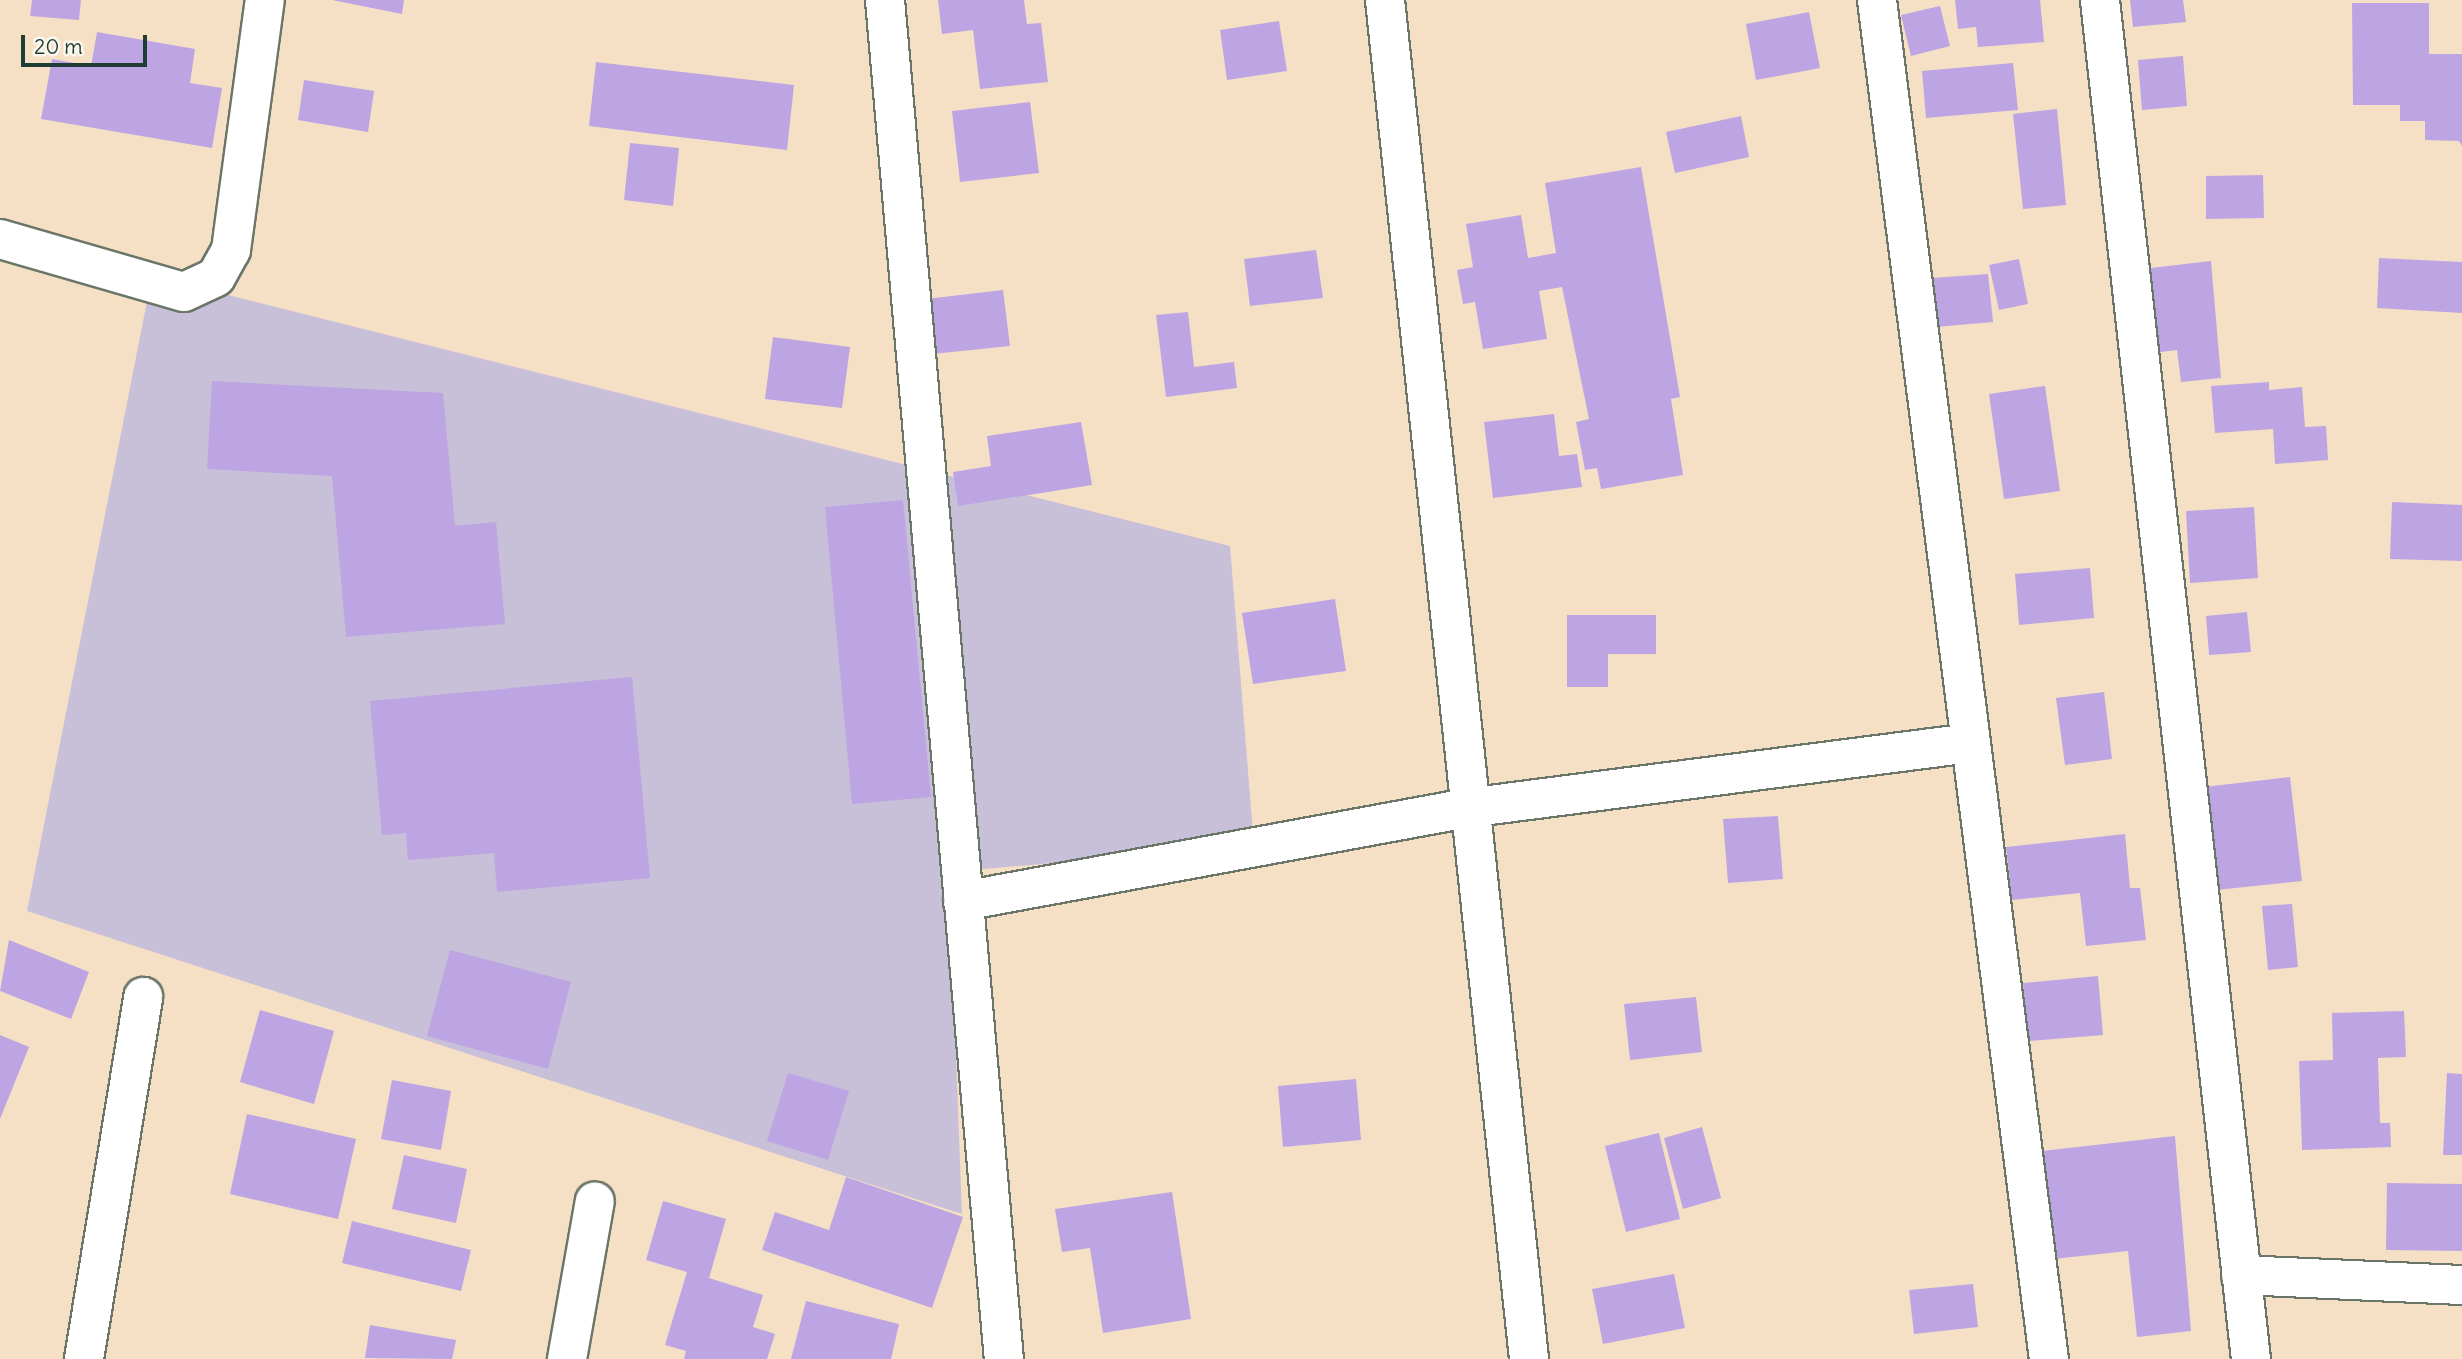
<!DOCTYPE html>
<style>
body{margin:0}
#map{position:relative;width:2462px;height:1359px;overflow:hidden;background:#f5e0c6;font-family:Delius,sans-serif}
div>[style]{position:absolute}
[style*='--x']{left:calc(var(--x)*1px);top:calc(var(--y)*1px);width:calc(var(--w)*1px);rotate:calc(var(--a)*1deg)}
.industrial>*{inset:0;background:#c8bfd8}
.building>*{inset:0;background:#bca5e2}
.roads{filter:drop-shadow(2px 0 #6a7667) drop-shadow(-2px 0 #6a7667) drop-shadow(0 2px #6a7667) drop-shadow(0 -2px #6a7667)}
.minor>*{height:38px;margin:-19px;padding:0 19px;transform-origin:19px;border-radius:19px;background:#fff}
span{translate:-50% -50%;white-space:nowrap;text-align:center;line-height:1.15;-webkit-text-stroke:5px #fbf7ec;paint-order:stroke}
.scale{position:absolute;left:21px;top:35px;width:126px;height:32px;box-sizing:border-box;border:4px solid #1f3d34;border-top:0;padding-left:9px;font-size:21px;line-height:24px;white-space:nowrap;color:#1f3d34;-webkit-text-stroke:5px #fbf7ec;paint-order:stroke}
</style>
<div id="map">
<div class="industrial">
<i style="clip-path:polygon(152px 276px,1230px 546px,1254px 846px,949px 872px,962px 1214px,27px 911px)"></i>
</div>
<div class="building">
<i style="clip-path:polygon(32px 0,81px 0,79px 20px,30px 16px)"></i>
<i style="clip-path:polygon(332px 0,404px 0,402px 14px)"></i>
<i style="clip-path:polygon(938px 0,1024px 0,1027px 24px,1041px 23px,1048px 82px,980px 89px,973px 30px,942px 34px)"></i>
<i style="clip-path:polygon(1955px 0,2040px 0,2044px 42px,1978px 47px,1976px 27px,1958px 29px)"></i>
<i style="clip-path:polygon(2130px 0,2183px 0,2186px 22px,2133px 27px)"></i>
<i style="clip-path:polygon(2352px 3px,2429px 3px,2429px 54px,2462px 54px,2462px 146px,2459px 141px,2425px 140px,2425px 121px,2400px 121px,2400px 105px,2353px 105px)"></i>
<i style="clip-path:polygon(1940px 6px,1950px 46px,1911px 56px,1901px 15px)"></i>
<i style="clip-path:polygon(1809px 12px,1820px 68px,1756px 80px,1746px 24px)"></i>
<i style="clip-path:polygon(1279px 21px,1287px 71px,1227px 80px,1220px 30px)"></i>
<i style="clip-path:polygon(97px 32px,195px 49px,190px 83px,222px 88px,212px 148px,41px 119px,52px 59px,91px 66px)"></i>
<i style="clip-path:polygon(2183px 56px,2187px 106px,2142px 110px,2138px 60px)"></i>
<i style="clip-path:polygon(596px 62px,794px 85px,787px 150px,589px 126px)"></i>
<i style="clip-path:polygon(2013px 63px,2018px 110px,1926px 118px,1922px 71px)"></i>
<i style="clip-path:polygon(304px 80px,374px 91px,368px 132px,298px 120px)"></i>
<i style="clip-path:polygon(1030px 102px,1039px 173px,960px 182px,952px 111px)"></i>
<i style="clip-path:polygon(2057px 109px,2066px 205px,2023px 209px,2013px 114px)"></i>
<i style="clip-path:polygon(1741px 116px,1749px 157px,1675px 173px,1666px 132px)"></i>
<i style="clip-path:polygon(630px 143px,679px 148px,673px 206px,624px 200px)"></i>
<i style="clip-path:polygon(1641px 167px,1680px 397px,1671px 399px,1683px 475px,1601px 489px,1597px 468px,1585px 470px,1576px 422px,1589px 419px,1562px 287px,1539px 291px,1547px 339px,1483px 349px,1475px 302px,1463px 304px,1457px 270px,1473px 267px,1466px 224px,1521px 215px,1528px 258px,1556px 253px,1545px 183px)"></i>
<i style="clip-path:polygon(2263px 175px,2264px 218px,2206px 219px,2206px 176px)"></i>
<i style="clip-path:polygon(1316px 250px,1323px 298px,1250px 306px,1244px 259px)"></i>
<i style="clip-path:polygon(2379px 258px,2462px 262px,2462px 313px,2377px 308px)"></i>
<i style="clip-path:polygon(2019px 259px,2028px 304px,1999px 310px,1989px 265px)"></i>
<i style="clip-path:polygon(2211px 261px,2221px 378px,2181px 382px,2177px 350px,2153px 353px,2142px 269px)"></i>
<i style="clip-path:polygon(1988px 274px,1993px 322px,1935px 327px,1932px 278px)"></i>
<i style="clip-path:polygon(1003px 290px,1010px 346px,932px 354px,926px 299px)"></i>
<i style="clip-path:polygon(1188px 312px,1194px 367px,1234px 362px,1237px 388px,1166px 397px,1156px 315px)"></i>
<i style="clip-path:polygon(773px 337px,850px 347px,842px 408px,765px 399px)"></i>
<i style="clip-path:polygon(212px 381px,443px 393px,455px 526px,496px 522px,505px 624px,346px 637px,332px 476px,207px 469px)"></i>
<i style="clip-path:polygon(2269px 382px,2269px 390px,2302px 387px,2305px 427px,2326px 426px,2328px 460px,2275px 464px,2273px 429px,2215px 433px,2211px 386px)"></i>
<i style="clip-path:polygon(2045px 386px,2060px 491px,2004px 499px,1989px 394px)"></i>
<i style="clip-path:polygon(1554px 414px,1559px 456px,1577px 454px,1582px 487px,1493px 498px,1484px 422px)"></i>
<i style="clip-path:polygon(1081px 422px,1092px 485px,958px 506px,953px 472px,991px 466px,987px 436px)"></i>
<i style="clip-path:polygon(903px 500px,931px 797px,852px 804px,825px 507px)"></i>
<i style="clip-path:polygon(2392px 502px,2462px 505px,2462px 561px,2390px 559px)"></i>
<i style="clip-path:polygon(2254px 507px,2258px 578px,2190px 583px,2186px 511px)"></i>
<i style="clip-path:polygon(2090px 568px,2094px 618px,2019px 625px,2015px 574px)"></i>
<i style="clip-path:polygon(1335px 599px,1346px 671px,1253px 684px,1242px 613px)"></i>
<i style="clip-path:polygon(2247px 612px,2251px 652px,2209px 655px,2206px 616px)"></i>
<i style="clip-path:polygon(1567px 615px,1656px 615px,1656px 654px,1608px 654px,1608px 687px,1567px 687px)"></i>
<i style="clip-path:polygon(632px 677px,650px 878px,497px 892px,494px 853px,408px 860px,406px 833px,382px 835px,370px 701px)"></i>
<i style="clip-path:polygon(2104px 692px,2112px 759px,2065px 765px,2056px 698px)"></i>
<i style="clip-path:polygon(2290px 777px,2302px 881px,2216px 890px,2204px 787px)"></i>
<i style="clip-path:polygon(1778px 816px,1783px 879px,1728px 883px,1723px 819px)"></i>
<i style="clip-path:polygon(2125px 834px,2130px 888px,2140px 888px,2146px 940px,2086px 946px,2080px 893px,2012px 900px,2006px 847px)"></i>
<i style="clip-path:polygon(2292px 904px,2298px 967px,2268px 970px,2262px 906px)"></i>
<i style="clip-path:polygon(9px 940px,89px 972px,71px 1019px,0 991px)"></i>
<i style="clip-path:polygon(450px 950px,571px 982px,548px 1069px,427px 1036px)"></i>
<i style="clip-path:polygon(2098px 976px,2103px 1035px,2028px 1041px,2023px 983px)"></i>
<i style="clip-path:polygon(1696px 997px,1702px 1052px,1630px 1060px,1624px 1004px)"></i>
<i style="clip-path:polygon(260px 1010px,334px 1031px,314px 1104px,240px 1082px)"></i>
<i style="clip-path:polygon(2404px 1011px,2406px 1057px,2378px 1058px,2380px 1123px,2390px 1123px,2391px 1147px,2302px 1150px,2299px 1061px,2333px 1060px,2332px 1013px)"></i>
<i style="clip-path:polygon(0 1035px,29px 1047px,0 1119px)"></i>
<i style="clip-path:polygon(788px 1073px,849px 1091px,828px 1160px,767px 1141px)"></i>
<i style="clip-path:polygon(2447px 1073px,2462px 1074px,2462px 1155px,2443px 1155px)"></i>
<i style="clip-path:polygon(1356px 1079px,1361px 1140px,1283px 1147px,1278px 1086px)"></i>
<i style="clip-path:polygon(392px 1080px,451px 1091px,441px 1150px,381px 1139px)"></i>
<i style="clip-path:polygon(247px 1114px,356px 1139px,338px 1219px,230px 1194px)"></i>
<i style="clip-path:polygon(1702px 1127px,1721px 1198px,1683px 1209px,1664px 1138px)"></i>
<i style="clip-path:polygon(1659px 1133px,1680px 1219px,1626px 1232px,1605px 1146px)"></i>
<i style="clip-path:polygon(2175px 1136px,2191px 1331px,2137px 1337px,2128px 1251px,2053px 1259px,2042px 1151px)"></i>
<i style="clip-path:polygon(404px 1155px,467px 1169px,456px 1223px,392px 1209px)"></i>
<i style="clip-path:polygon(846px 1177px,963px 1217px,932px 1308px,762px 1250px,775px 1212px,829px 1230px)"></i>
<i style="clip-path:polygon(2387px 1183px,2462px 1184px,2462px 1251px,2386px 1250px)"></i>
<i style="clip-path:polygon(1172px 1192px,1191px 1319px,1103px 1333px,1090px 1248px,1062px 1252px,1055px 1209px)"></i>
<i style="clip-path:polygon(663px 1201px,726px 1219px,709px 1278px,763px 1295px,753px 1327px,775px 1334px,767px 1359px,684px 1359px,686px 1351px,665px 1345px,687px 1272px,646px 1260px)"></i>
<i style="clip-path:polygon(352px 1221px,471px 1250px,461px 1291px,342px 1263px)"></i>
<i style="clip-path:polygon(1674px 1274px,1685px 1328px,1603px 1344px,1592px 1289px)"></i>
<i style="clip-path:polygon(1973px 1284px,1978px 1327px,1914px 1334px,1909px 1290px)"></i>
<i style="clip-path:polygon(806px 1301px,899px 1324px,891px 1359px,791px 1359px)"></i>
<i style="clip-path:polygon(370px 1325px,456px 1340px,452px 1359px,365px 1358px)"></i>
</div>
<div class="roads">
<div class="minor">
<i style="--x:885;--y:0;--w:1364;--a:85"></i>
<i style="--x:1385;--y:0;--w:1367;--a:83.95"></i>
<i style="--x:1877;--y:0;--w:1370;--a:82.79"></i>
<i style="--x:2100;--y:0;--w:1367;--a:83.66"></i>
<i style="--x:0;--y:239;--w:191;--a:16.1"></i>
<i style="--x:184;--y:292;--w:35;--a:-25"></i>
<i style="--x:216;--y:277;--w:31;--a:-61"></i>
<i style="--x:231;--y:250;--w:252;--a:-82.3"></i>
<i style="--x:963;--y:901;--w:513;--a:-10.45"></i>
<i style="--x:1467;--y:808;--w:507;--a:-7.36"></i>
<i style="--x:2241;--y:1275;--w:221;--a:2.6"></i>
<i style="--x:84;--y:1359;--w:367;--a:-80.7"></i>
<i style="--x:567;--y:1359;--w:160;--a:-80"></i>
</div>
</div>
<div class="scale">20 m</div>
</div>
